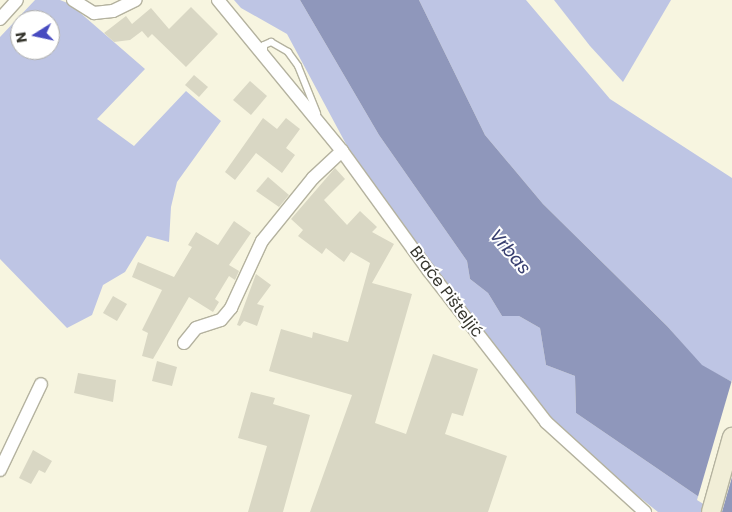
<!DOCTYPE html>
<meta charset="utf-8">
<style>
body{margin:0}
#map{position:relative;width:732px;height:512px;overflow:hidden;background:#f7f5e0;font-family:Poppins,sans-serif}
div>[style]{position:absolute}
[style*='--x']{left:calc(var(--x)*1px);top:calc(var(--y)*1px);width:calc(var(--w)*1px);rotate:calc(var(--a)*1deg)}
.green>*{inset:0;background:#bec5e4}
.water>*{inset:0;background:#8f97bb}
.pier>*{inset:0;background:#f7f5e0}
.building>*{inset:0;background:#d9d7c4}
.roads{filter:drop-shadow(1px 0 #b4b29f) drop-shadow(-1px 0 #b4b29f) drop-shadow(0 1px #b4b29f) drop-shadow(0 -1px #b4b29f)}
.lane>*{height:6px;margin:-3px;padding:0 3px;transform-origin:3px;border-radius:3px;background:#fff}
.street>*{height:12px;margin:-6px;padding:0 6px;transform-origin:6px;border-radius:6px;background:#fff}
.secondary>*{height:18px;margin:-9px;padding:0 9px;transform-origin:9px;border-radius:9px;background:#f1eed7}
span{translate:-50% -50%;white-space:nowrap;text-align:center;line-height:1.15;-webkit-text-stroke:4px #fff;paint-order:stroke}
.street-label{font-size:16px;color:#36362e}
.water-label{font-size:18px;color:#383f70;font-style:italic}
.north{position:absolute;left:10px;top:10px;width:50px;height:50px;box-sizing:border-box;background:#fff;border:1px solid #afafab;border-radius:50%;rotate:260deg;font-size:14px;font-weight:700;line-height:20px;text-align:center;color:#36362e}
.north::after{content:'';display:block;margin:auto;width:18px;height:22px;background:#474bc0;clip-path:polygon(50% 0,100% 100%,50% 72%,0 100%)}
</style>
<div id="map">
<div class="green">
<i style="clip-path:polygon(evenodd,35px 0,60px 0,70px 4px,145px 69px,97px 119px,134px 146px,186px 91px,221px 121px,177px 182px,171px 207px,169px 242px,147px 236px,125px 272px,103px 285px,92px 315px,67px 328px,0 259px,0 37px,35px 0,20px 20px,50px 20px,50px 50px,20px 50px,20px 20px)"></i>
<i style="clip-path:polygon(234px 0,300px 0,379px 135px,467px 261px,470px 279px,488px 293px,502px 316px,519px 316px,540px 328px,546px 365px,575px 376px,576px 413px,721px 512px,658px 512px,598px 464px,552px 419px,361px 172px,287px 34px,241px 8px)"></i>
<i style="clip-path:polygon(419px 0,526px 0,610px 99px,732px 178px,732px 382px,702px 366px,667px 326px,543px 204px,485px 135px)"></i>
<i style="clip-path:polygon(554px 0,671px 0,623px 82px,590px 46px)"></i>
</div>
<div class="water">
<i style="clip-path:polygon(300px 0,419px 0,485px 135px,543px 204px,667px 326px,702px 365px,732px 382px,732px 512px,721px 512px,576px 413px,575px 376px,546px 365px,540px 328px,519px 316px,502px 316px,488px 293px,470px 279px,467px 261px,379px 135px)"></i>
</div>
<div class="pier">
<i style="clip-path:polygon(732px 380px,732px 477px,722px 512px,716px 512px,697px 500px)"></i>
</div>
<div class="building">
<i style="clip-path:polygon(191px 7px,218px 34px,186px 67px,152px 34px,148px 38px,142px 31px,130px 40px,114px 42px,104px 33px,126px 16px,132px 24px,151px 8px,169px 29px)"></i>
<i style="clip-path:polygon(194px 75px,208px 87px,199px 97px,185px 85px)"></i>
<i style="clip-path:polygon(250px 81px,267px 96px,251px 115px,233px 100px)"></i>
<i style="clip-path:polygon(263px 118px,277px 129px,286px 118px,300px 129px,286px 148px,295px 155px,282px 173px,256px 153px,235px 180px,225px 172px)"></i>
<i style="clip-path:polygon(335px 168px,345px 179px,324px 200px,347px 225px,360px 211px,377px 227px,372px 232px,394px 244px,372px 283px,412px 294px,375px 423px,406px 434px,433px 354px,478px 369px,463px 416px,452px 413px,445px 434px,507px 456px,488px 512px,310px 512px,352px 395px,269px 371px,281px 329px,312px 338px,313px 332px,348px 342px,370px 263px,351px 252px,344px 262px,326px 248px,322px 254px,298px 236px,303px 230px,291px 219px)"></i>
<i style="clip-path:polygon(268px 177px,289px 195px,279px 207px,256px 191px)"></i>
<i style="clip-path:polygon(234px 221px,251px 233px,229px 265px,239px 271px,235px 280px,229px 276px,215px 299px,219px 302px,213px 312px,189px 297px,153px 359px,142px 356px,148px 333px,142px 330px,162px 290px,132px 277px,138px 262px,174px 277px,192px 247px,188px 245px,196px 232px,218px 245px)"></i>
<i style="clip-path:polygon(256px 274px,271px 285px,257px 304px,264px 306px,257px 326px,244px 321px,240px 326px,237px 325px)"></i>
<i style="clip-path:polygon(113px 296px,127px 304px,117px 321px,103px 313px)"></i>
<i style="clip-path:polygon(157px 361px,177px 367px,172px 386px,152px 381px)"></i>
<i style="clip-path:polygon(78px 373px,116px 380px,113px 402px,74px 393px)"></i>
<i style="clip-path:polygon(251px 392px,275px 398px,273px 404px,310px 415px,283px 512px,248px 512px,267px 446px,238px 438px)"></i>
<i style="clip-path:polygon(33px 450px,52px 461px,45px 473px,39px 470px,31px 484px,19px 478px)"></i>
</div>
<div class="roads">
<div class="lane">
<i style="--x:264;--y:53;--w:8;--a:-90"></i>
<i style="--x:264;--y:45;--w:8;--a:-23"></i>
<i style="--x:271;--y:42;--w:20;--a:30"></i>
<i style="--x:288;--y:52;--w:17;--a:54"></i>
<i style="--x:298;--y:66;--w:51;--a:68"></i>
</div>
<div class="street">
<i style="--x:73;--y:0;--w:25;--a:32"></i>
<i style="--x:94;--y:13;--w:19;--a:-6"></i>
<i style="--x:113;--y:11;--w:25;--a:-26"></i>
<i style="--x:218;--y:0;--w:195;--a:50.6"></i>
<i style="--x:342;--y:151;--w:148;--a:54.1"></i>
<i style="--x:429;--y:271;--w:191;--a:52.2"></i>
<i style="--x:546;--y:422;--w:134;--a:42.3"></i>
<i style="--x:0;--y:19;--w:25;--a:-48"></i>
<i style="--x:184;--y:343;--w:19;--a:-51"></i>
<i style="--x:196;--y:328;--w:26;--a:-18"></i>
<i style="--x:221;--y:320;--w:16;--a:-50"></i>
<i style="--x:231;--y:308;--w:74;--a:-65.2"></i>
<i style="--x:262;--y:241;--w:81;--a:-51"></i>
<i style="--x:313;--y:178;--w:40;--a:-43"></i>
<i style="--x:0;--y:470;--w:95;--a:-64.5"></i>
</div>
<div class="secondary">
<i style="--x:711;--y:512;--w:78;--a:-74.4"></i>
</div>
</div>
<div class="street-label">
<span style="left:446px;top:292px;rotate:53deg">Braće Pišteljić</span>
</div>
<div class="water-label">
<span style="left:510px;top:252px;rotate:50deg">Vrbas</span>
</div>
<div class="north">N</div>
</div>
